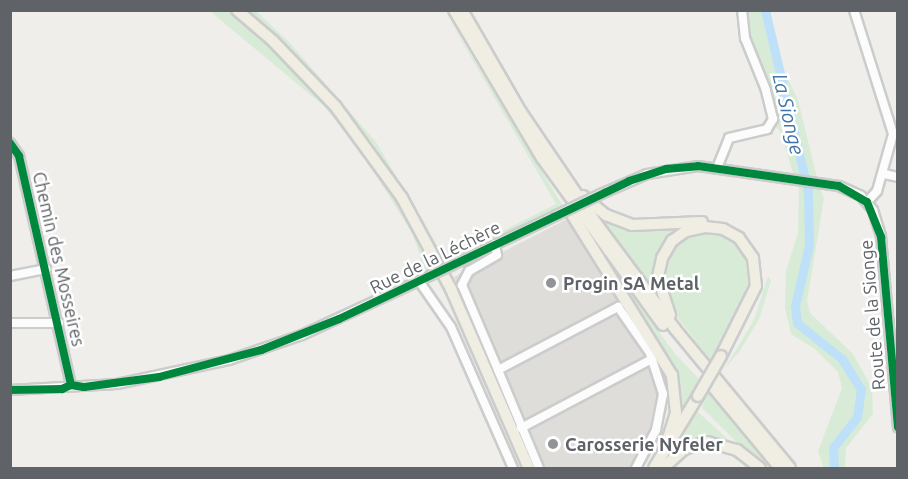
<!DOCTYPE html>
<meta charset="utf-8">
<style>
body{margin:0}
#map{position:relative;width:908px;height:479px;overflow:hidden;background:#efeeea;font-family:Ubuntu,sans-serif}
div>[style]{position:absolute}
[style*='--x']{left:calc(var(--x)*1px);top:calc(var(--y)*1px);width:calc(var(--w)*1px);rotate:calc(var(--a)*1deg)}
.industrial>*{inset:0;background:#dfddda}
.green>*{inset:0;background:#d8ebd6}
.river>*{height:9px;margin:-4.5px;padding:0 4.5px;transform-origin:4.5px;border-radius:4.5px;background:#bfe0f9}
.roads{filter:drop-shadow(2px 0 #cbcccc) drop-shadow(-2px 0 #cbcccc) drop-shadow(0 2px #cbcccc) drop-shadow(0 -2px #cbcccc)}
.minor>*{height:8px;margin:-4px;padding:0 4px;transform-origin:4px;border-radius:4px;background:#fdfcfc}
.highway>*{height:10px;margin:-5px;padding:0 5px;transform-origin:5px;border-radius:5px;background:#f0ede3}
.bridges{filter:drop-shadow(2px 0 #cbcccc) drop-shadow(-2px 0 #cbcccc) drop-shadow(0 2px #cbcccc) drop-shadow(0 -2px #cbcccc)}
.minor-bridge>*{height:8px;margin:-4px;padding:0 4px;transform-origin:4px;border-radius:4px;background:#fdfcfc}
.highway-bridge>*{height:10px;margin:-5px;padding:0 5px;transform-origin:5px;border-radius:5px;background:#f0ede3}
.cycleway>*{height:8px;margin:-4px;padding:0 4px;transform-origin:4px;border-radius:4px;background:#00873e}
.dots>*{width:16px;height:16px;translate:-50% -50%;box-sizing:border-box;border:3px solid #fff;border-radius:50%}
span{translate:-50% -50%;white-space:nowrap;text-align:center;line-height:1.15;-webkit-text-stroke:5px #fff;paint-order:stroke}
.street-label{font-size:18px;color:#5f6368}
.poi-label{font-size:18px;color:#5f6368;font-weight:700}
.left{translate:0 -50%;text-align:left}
.water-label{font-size:20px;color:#4174aa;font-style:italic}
.frame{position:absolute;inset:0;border:12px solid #5f6368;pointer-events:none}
</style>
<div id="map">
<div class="industrial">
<i style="clip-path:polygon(567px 219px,655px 353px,665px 376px,667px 410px,642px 468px,536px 468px,454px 277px)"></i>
</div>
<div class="green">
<i style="clip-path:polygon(210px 11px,231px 11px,247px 24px,329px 105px,390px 187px,436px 268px,417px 277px,421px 258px,412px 233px,367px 161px,325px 107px)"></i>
<i style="clip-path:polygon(244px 11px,256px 11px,290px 43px,376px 142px,447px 262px,443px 264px,374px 145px,335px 100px)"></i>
<i style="clip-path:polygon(444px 11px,563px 206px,453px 260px,457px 254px,556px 204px)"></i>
<i style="clip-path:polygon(742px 11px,770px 11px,781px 65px,798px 100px,818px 182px,795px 179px,780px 131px,772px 123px,747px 45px)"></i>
<i style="clip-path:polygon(799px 183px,820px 188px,824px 198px,807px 301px,810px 313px,853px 354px,872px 388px,873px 414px,846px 448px,845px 468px,824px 468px,818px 451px,842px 388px,838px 372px,815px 349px,791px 334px,785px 308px,786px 271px,798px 233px)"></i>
<i style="clip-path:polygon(591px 208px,607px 218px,688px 225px,676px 235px,656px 285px,650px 287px)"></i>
<i style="clip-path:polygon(697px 231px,720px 232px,738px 242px,750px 259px,753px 285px,714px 364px,677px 317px,664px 293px,662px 268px,678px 240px)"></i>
<i style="clip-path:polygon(617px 275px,676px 355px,703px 383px,682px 415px,678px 414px,668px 359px,615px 276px)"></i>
<i style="clip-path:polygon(768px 276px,771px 281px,759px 319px,740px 351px,725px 368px,754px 320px)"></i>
<i style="clip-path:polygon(708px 390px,772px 468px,763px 468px,702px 408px)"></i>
<i style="clip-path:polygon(698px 412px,732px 443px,674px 452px,696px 413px)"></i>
</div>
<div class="river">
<i style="--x:765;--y:10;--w:187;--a:76.7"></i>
<i style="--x:808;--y:192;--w:53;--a:88.9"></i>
<i style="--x:809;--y:245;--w:63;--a:102.9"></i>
<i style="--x:795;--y:306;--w:17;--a:83"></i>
<i style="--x:797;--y:323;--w:58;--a:38.7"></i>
<i style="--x:842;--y:359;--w:36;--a:58"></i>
<i style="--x:861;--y:389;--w:28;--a:98"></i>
<i style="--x:857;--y:417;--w:39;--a:128"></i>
<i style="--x:833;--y:448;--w:20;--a:87"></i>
</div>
<div class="roads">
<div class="minor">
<i style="--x:854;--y:10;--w:130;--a:72.5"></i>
<i style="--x:893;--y:134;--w:59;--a:105.7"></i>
<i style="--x:877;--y:191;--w:15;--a:132"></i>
<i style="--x:10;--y:143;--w:16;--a:55"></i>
<i style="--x:19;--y:156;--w:235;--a:77.2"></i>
<i style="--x:717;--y:168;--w:32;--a:-68"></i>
<i style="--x:729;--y:138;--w:39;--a:-13"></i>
<i style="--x:767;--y:129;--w:12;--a:-59"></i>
<i style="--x:773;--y:119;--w:30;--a:-104"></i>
<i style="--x:766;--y:90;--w:56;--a:-112"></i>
<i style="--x:745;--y:38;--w:28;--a:-96"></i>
<i style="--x:884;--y:174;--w:14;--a:12"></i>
<i style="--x:601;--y:194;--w:50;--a:-23.5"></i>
<i style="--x:647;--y:174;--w:52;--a:-8.9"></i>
<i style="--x:698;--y:166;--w:142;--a:8.1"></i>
<i style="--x:839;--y:186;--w:24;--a:24"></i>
<i style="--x:861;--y:196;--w:18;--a:49"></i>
<i style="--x:873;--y:210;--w:28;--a:73"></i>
<i style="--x:881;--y:237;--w:191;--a:84.9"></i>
<i style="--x:495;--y:244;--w:11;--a:80"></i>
<i style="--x:497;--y:255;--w:32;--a:150"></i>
<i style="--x:469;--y:271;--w:16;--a:117"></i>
<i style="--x:462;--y:285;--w:92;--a:67"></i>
<i style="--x:452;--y:265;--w:116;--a:-25.5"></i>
<i style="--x:10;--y:276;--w:37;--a:-11"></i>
<i style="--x:419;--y:281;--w:56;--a:55.2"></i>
<i style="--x:451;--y:327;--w:154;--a:66.3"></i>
<i style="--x:10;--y:323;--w:49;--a:0"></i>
<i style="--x:10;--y:390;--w:107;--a:-3.2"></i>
<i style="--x:117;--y:384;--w:115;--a:-12.1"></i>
<i style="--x:229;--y:360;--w:77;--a:-18.9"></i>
<i style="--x:302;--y:335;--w:142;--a:-24.9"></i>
<i style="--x:521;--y:428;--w:148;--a:-27.8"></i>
<i style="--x:539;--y:468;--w:106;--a:-112.7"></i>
<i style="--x:498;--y:370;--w:136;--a:-27.7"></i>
<i style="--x:618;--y:307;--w:56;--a:55.2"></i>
<i style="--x:650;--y:353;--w:43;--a:72.4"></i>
<i style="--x:663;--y:394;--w:37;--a:101"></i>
<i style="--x:656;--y:430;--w:43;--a:117.8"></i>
</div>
<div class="highway">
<i style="--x:237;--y:10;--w:48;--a:40.7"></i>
<i style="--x:273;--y:41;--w:91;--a:46.3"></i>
<i style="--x:336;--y:107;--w:112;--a:54"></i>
<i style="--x:402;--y:198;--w:103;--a:61.7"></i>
<i style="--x:451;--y:289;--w:195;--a:66.5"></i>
<i style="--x:454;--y:10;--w:172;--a:59.3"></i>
<i style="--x:542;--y:158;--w:206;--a:54.1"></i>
<i style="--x:462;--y:10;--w:118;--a:60"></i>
<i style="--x:521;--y:112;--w:139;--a:55.9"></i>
<i style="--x:599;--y:227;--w:127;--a:53.3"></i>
<i style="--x:675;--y:329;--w:180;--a:50.4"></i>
<i style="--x:583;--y:196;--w:30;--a:40"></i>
<i style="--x:606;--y:215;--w:28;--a:21"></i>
<i style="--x:632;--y:225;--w:70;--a:-2.5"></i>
<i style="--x:571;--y:213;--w:191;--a:58.1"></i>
<i style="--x:672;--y:375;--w:38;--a:84"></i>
<i style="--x:676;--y:413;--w:43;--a:107.6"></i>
<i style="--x:670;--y:315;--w:40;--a:-108"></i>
<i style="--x:658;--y:277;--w:19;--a:-78"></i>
<i style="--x:662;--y:258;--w:20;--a:-60"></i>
<i style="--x:672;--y:241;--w:17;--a:-36"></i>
<i style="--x:686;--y:231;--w:19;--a:-12"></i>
<i style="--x:705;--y:227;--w:18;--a:6"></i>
<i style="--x:723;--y:229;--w:18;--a:29"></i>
<i style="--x:739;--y:238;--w:24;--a:55"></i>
<i style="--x:753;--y:258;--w:28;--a:84"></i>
<i style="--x:756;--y:286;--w:78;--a:116.6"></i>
<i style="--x:708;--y:381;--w:113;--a:50.4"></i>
<i style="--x:675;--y:434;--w:44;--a:-58.8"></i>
<i style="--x:654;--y:468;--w:21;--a:-59"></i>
<i style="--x:663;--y:468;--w:28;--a:-42"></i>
<i style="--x:684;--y:449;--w:24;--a:-17"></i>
<i style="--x:707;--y:442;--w:31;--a:15"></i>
<i style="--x:737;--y:450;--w:29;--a:38"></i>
</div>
</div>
<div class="bridges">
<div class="minor-bridge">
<i style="--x:557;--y:215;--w:49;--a:-25.5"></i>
<i style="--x:431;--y:275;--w:23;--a:-25"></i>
</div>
<div class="highway-bridge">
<i style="--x:698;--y:396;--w:46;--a:-60.1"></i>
</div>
</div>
<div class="cycleway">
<i style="--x:10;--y:143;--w:16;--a:55"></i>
<i style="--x:19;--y:156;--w:235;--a:77.2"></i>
<i style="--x:10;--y:390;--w:52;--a:-1.1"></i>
<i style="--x:62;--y:389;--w:10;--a:-24"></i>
<i style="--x:71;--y:385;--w:13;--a:9"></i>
<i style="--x:84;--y:387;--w:76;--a:-7.6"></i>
<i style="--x:159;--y:377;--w:106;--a:-14.8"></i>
<i style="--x:261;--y:350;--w:84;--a:-21.7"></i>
<i style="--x:339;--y:319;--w:321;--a:-25.4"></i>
<i style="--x:629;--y:181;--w:39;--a:-18"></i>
<i style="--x:666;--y:169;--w:32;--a:-5"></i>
<i style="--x:698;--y:166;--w:142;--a:8.1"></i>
<i style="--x:839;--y:186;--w:32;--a:30"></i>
<i style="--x:867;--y:202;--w:38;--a:68"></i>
<i style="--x:881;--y:237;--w:191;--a:84.9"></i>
</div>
<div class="dots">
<i style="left:551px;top:283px;background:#919496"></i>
<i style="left:553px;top:444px;background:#919496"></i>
</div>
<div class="street-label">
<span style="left:435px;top:257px;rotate:-26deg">Rue de la Léchère</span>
<span style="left:59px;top:259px;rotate:77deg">Chemin des Mosseires</span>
<span style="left:872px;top:315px;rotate:-95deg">Route de la Sionge</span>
</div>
<div class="poi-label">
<span class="left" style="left:563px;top:283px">Progin SA Metal</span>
<span class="left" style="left:565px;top:444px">Carosserie Nyfeler</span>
</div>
<div class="water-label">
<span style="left:789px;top:114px;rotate:77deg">La Sionge</span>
</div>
<div class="frame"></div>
</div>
